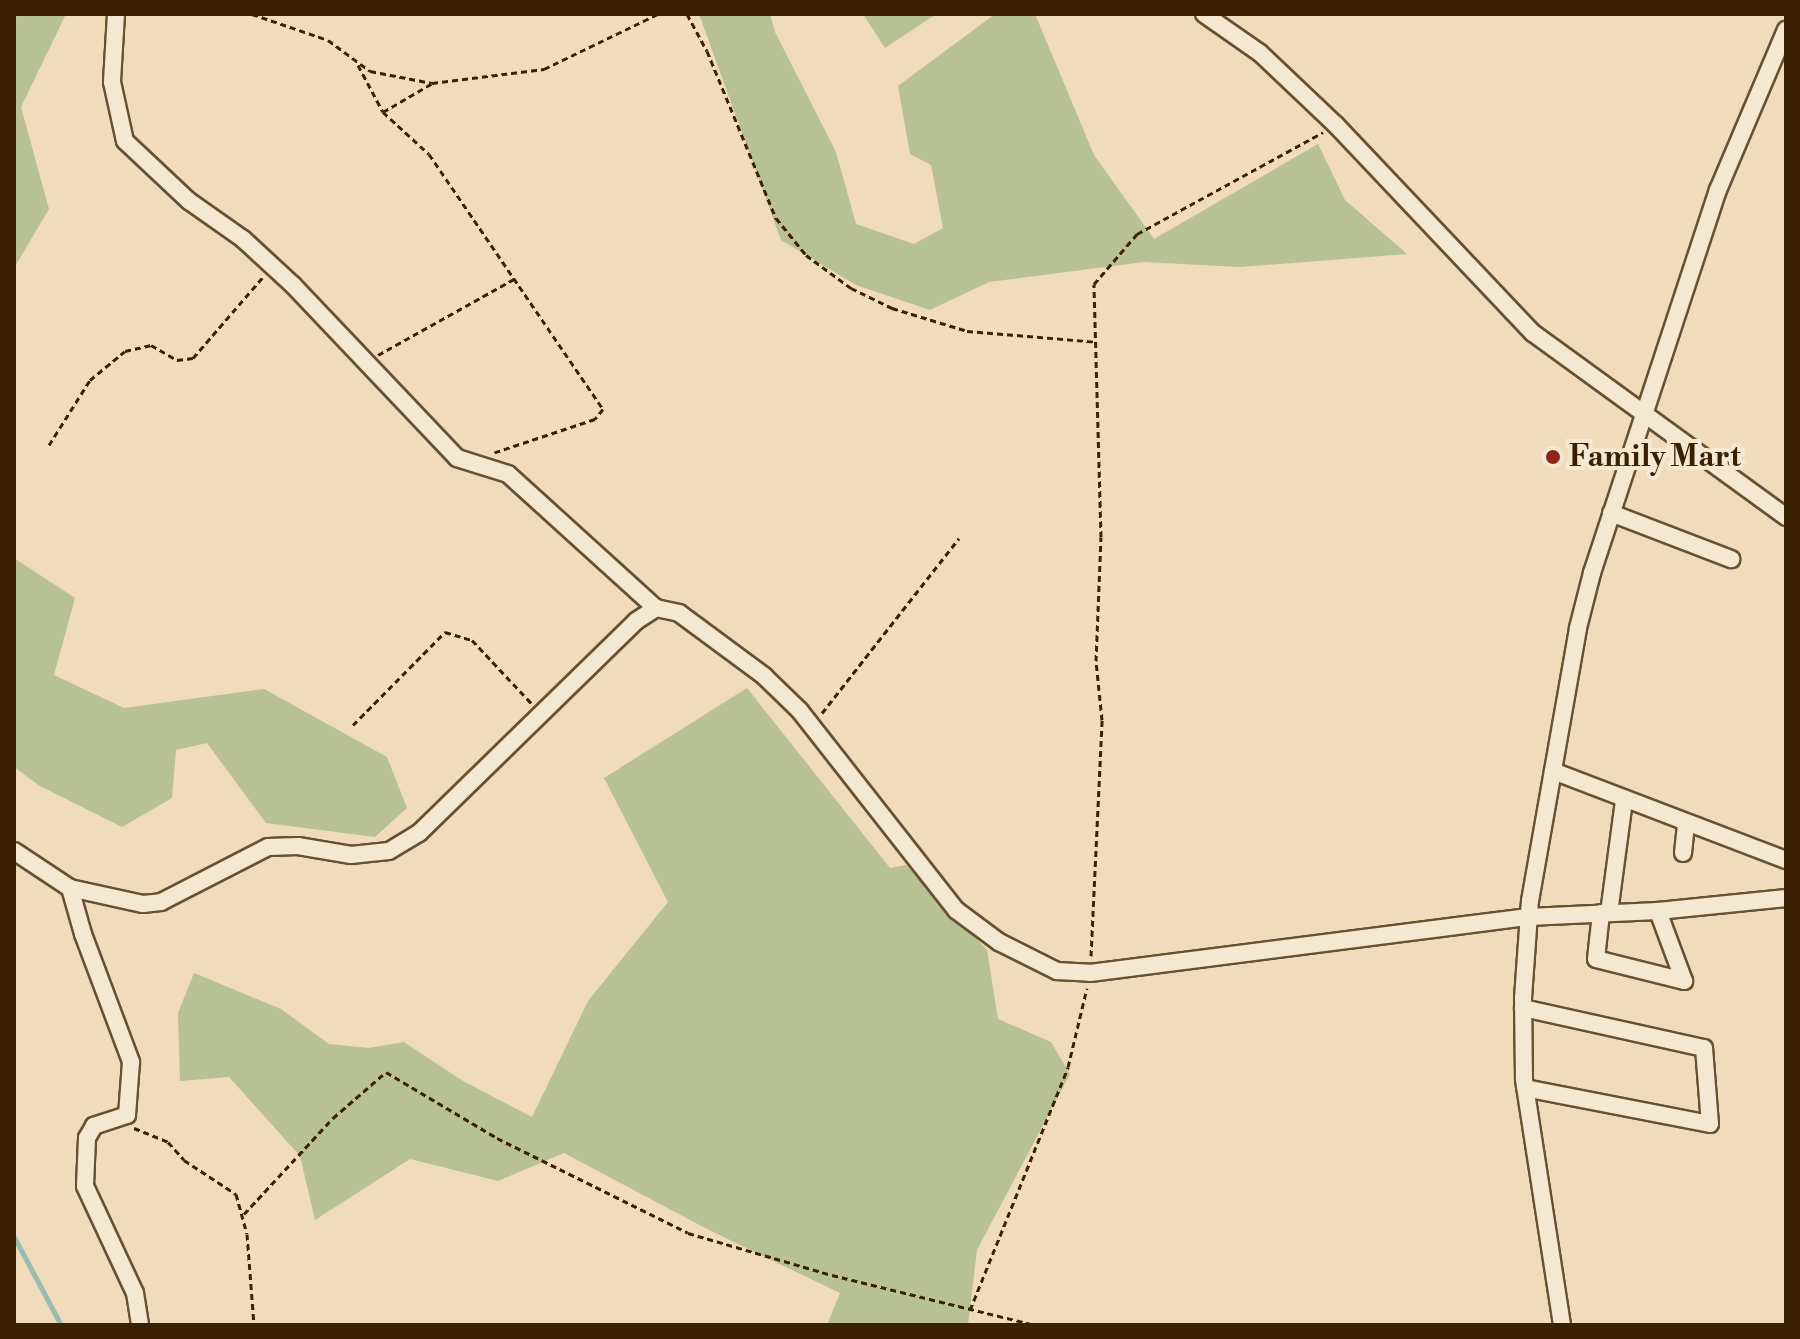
<!DOCTYPE html>
<style>
body{margin:0}
#map{position:relative;width:1800px;height:1339px;overflow:hidden;background:#f0dbbb;font-family:"Libre Bodoni",serif}
div>[style]{position:absolute}
[style*='--x']{left:calc(var(--x)*1px);top:calc(var(--y)*1px);width:calc(var(--w)*1px);rotate:calc(var(--a)*1deg)}
.green>*{inset:0;background:#b7c192}
.stream>*{height:5px;margin:-2.5px;padding:0 2.5px;transform-origin:2.5px;border-radius:2.5px;background:#9abbb1}
.path>*{height:3px;margin-top:-1.5px;transform-origin:0;background:repeating-linear-gradient(90deg,#3b2104 0 6px,transparent 0 10px)}
.roads{filter:drop-shadow(2px 0 #685032) drop-shadow(-2px 0 #685032) drop-shadow(0 2px #685032) drop-shadow(0 -2px #685032)}
.minor>*{height:16px;margin:-8px;padding:0 8px;transform-origin:8px;border-radius:8px;background:#f5e8d3}
.dots>*{width:22px;height:22px;translate:-50% -50%;box-sizing:border-box;border:4px solid #f5e8d3;border-radius:50%}
span{translate:-50% -50%;white-space:nowrap;text-align:center;line-height:1.15;-webkit-text-stroke:8px #f5e8d3;paint-order:stroke}
.poi-label{font-size:30px;color:#3b2104;font-weight:700}
.left{translate:0 -50%;text-align:left}
.frame{position:absolute;inset:0;border:16px solid #3b2104;pointer-events:none}
</style>
<div id="map">
<div class="green">
<i style="clip-path:polygon(18px 14px,66px 14px,21px 107px,49px 209px,14px 268px,14px 20px)"></i>
<i style="clip-path:polygon(699px 14px,770px 14px,775px 32px,836px 152px,856px 224px,914px 244px,943px 228px,931px 165px,910px 154px,898px 86px,995px 14px,1035px 14px,1094px 155px,1154px 239px,1318px 144px,1345px 200px,1407px 254px,1240px 267px,1144px 262px,989px 282px,930px 310px,856px 285px,781px 240px)"></i>
<i style="clip-path:polygon(863px 14px,934px 14px,935px 15px,885px 48px)"></i>
<i style="clip-path:polygon(14px 558px,75px 598px,54px 675px,124px 708px,264px 689px,387px 757px,407px 808px,375px 837px,266px 823px,207px 743px,176px 750px,172px 798px,122px 827px,40px 786px,14px 767px)"></i>
<i style="clip-path:polygon(747px 688px,890px 868px,906px 865px,987px 950px,998px 1019px,1051px 1042px,1070px 1074px,977px 1250px,968px 1325px,827px 1325px,840px 1293px,707px 1229px,564px 1153px,498px 1181px,410px 1159px,315px 1220px,300px 1156px,229px 1077px,180px 1081px,178px 1013px,194px 973px,281px 1009px,329px 1044px,369px 1048px,404px 1042px,463px 1081px,532px 1117px,588px 1001px,668px 902px,604px 778px)"></i>
</div>
<div class="stream">
<i style="--x:14;--y:1237;--w:100;--a:61.9"></i>
</div>
<div class="path">
<i style="--x:252;--y:14;--w:80;--a:18.9"></i>
<i style="--x:328;--y:40;--w:52;--a:36.4"></i>
<i style="--x:370;--y:71;--w:63;--a:11"></i>
<i style="--x:432;--y:83;--w:113;--a:-7.1"></i>
<i style="--x:544;--y:69;--w:127;--a:-25.8"></i>
<i style="--x:687;--y:14;--w:42;--a:61.6"></i>
<i style="--x:707;--y:51;--w:181;--a:67.6"></i>
<i style="--x:776;--y:218;--w:48;--a:51"></i>
<i style="--x:806;--y:255;--w:56;--a:36.3"></i>
<i style="--x:851;--y:288;--w:46;--a:26"></i>
<i style="--x:892;--y:308;--w:78;--a:17"></i>
<i style="--x:967;--y:331;--w:130;--a:4.8"></i>
<i style="--x:358;--y:65;--w:53;--a:62"></i>
<i style="--x:383;--y:112;--w:62;--a:42.4"></i>
<i style="--x:429;--y:154;--w:309;--a:55.7"></i>
<i style="--x:603;--y:409;--w:13;--a:129"></i>
<i style="--x:595;--y:419;--w:108;--a:161.6"></i>
<i style="--x:383;--y:112;--w:56;--a:-30.3"></i>
<i style="--x:378;--y:355;--w:156;--a:-29.2"></i>
<i style="--x:49;--y:445;--w:77;--a:-57.8"></i>
<i style="--x:90;--y:380;--w:45;--a:-39.6"></i>
<i style="--x:125;--y:351;--w:27;--a:-13"></i>
<i style="--x:151;--y:345;--w:30;--a:30"></i>
<i style="--x:177;--y:360;--w:16;--a:-7"></i>
<i style="--x:193;--y:358;--w:106;--a:-49.2"></i>
<i style="--x:822;--y:713;--w:222;--a:-51.9"></i>
<i style="--x:353;--y:725;--w:131;--a:-45.3"></i>
<i style="--x:445;--y:632;--w:28;--a:17"></i>
<i style="--x:472;--y:640;--w:88;--a:46.8"></i>
<i style="--x:1091;--y:956;--w:236;--a:-87.3"></i>
<i style="--x:1102;--y:720;--w:59;--a:-95.8"></i>
<i style="--x:1096;--y:661;--w:124;--a:-87.7"></i>
<i style="--x:1101;--y:537;--w:253;--a:-91.6"></i>
<i style="--x:1094;--y:284;--w:66;--a:-49.3"></i>
<i style="--x:1137;--y:234;--w:212;--a:-28.7"></i>
<i style="--x:134;--y:1128;--w:37;--a:22"></i>
<i style="--x:168;--y:1142;--w:24;--a:48"></i>
<i style="--x:184;--y:1160;--w:62;--a:33.2"></i>
<i style="--x:236;--y:1194;--w:41;--a:74.6"></i>
<i style="--x:247;--y:1234;--w:91;--a:85.6"></i>
<i style="--x:244;--y:1214;--w:131;--a:-47.2"></i>
<i style="--x:333;--y:1118;--w:70;--a:-41"></i>
<i style="--x:386;--y:1072;--w:129;--a:30.7"></i>
<i style="--x:497;--y:1138;--w:213;--a:26.4"></i>
<i style="--x:688;--y:1233;--w:150;--a:16.3"></i>
<i style="--x:832;--y:1275;--w:210;--a:13.8"></i>
<i style="--x:970;--y:1310;--w:262;--a:-68"></i>
<i style="--x:1068;--y:1067;--w:81;--a:-76.5"></i>
</div>
<div class="roads">
<div class="minor">
<i style="--x:116;--y:14;--w:68;--a:93.4"></i>
<i style="--x:112;--y:82;--w:60;--a:77.6"></i>
<i style="--x:125;--y:141;--w:88;--a:43.2"></i>
<i style="--x:189;--y:201;--w:66;--a:35.1"></i>
<i style="--x:243;--y:239;--w:68;--a:42.6"></i>
<i style="--x:293;--y:285;--w:238;--a:46.5"></i>
<i style="--x:457;--y:458;--w:53;--a:17.4"></i>
<i style="--x:508;--y:474;--w:200;--a:42.2"></i>
<i style="--x:1204;--y:14;--w:68;--a:34.9"></i>
<i style="--x:1260;--y:53;--w:105;--a:43.5"></i>
<i style="--x:1336;--y:125;--w:286;--a:46.6"></i>
<i style="--x:1533;--y:333;--w:313;--a:36"></i>
<i style="--x:1611;--y:513;--w:129;--a:21"></i>
<i style="--x:1553;--y:771;--w:249;--a:20.9"></i>
<i style="--x:14;--y:851;--w:67;--a:33.5"></i>
<i style="--x:70;--y:888;--w:75;--a:12.4"></i>
<i style="--x:143;--y:904;--w:18;--a:-6"></i>
<i style="--x:161;--y:902;--w:120;--a:-27.2"></i>
<i style="--x:268;--y:847;--w:30;--a:-2"></i>
<i style="--x:298;--y:846;--w:54;--a:9.6"></i>
<i style="--x:351;--y:855;--w:38;--a:-6"></i>
<i style="--x:389;--y:851;--w:35;--a:-31"></i>
<i style="--x:419;--y:833;--w:303;--a:-44.3"></i>
<i style="--x:636;--y:621;--w:24;--a:-33"></i>
<i style="--x:656;--y:608;--w:24;--a:12"></i>
<i style="--x:679;--y:613;--w:106;--a:36.5"></i>
<i style="--x:764;--y:676;--w:50;--a:44.2"></i>
<i style="--x:800;--y:711;--w:253;--a:51.9"></i>
<i style="--x:956;--y:910;--w:54;--a:36.7"></i>
<i style="--x:999;--y:942;--w:65;--a:26.6"></i>
<i style="--x:1057;--y:971;--w:33;--a:3"></i>
<i style="--x:1090;--y:973;--w:442;--a:-7.3"></i>
<i style="--x:1528;--y:917;--w:130;--a:-2.6"></i>
<i style="--x:1658;--y:911;--w:129;--a:-5.8"></i>
<i style="--x:1683;--y:853;--w:30;--a:-84"></i>
<i style="--x:70;--y:888;--w:48;--a:74.2"></i>
<i style="--x:83;--y:934;--w:137;--a:69.4"></i>
<i style="--x:131;--y:1062;--w:53;--a:94.3"></i>
<i style="--x:127;--y:1115;--w:35;--a:162"></i>
<i style="--x:94;--y:1126;--w:14;--a:120"></i>
<i style="--x:87;--y:1138;--w:48;--a:92.4"></i>
<i style="--x:85;--y:1186;--w:118;--a:65"></i>
<i style="--x:135;--y:1293;--w:32;--a:81"></i>
<i style="--x:1601;--y:913;--w:46;--a:96.2"></i>
<i style="--x:1596;--y:959;--w:91;--a:14"></i>
<i style="--x:1684;--y:981;--w:75;--a:-110.4"></i>
<i style="--x:1609;--y:913;--w:114;--a:-82.4"></i>
<i style="--x:1523;--y:1008;--w:185;--a:12.5"></i>
<i style="--x:1704;--y:1048;--w:76;--a:85.5"></i>
<i style="--x:1710;--y:1124;--w:188;--a:-169"></i>
<i style="--x:1562;--y:1325;--w:249;--a:-98.8"></i>
<i style="--x:1524;--y:1079;--w:81;--a:-90.7"></i>
<i style="--x:1523;--y:998;--w:97;--a:-85.9"></i>
<i style="--x:1530;--y:901;--w:277;--a:-80"></i>
<i style="--x:1578;--y:628;--w:57;--a:-75.7"></i>
<i style="--x:1592;--y:573;--w:403;--a:-71.8"></i>
<i style="--x:1718;--y:190;--w:174;--a:-67"></i>
</div>
</div>
<div class="dots">
<i style="left:1553px;top:457px;background:#8f2418"></i>
</div>
<div class="poi-label">
<span class="left" style="left:1569px;top:457px">Family Mart</span>
</div>
<div class="frame"></div>
</div>
